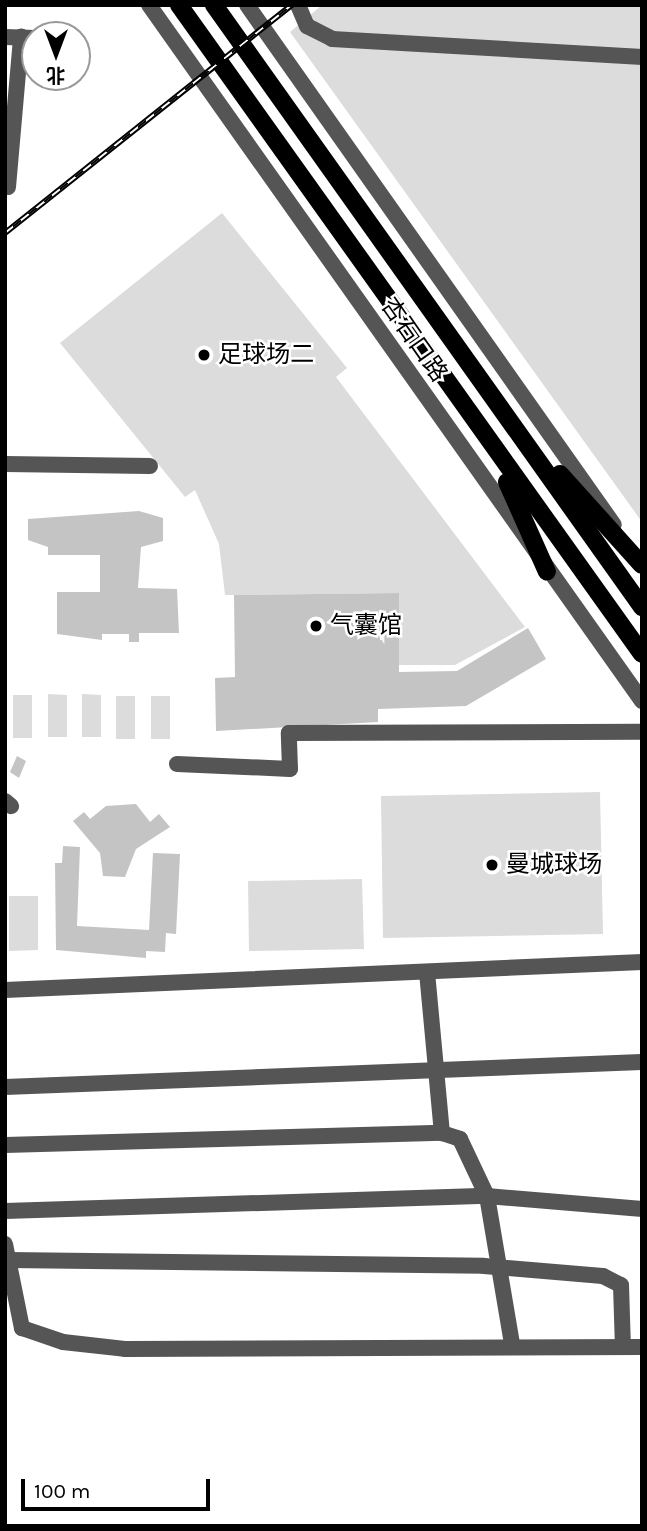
<!DOCTYPE html>
<meta charset="utf-8">
<style>
body{margin:0}
#map{position:relative;width:647px;height:1531px;overflow:hidden;background:#fff;font-family:Karla,"Noto Sans SC",sans-serif}
div>[style]{position:absolute}
[style*='--x']{left:calc(var(--x)*1px);top:calc(var(--y)*1px);width:calc(var(--w)*1px);rotate:calc(var(--a)*1deg)}
.green>*{inset:0;background:#dcdcdc}
.building>*{inset:0;background:#c4c4c4}
.minor>*{height:16px;margin:-8px;padding:0 8px;transform-origin:8px;border-radius:8px;background:#555}
.major>*{height:18px;margin:-9px;padding:0 9px;transform-origin:9px;border-radius:9px;background:#000}
.rail>*{height:6px;margin-top:-3px;transform-origin:0;background:repeating-linear-gradient(90deg,#fff 0 10px,#000 0 20px);box-sizing:border-box;border-block:2px solid #000}
.dots>*{width:19px;height:19px;translate:-50% -50%;box-sizing:border-box;border:4px solid #fff;border-radius:50%}
span{translate:-50% -50%;white-space:nowrap;text-align:center;line-height:1.15;-webkit-text-stroke:5px #fff;paint-order:stroke}
.street-label{font-size:24px;color:#000}
.poi-label{font-size:24px;color:#000}
.left{translate:0 -50%;text-align:left}
.frame{position:absolute;inset:0;border:7px solid #000;pointer-events:none}
.north{position:absolute;left:21px;top:21px;width:70px;height:70px;box-sizing:border-box;background:#fff;border:2px solid #999;border-radius:50%;rotate:180deg;font-size:19px;font-weight:700;line-height:28px;text-align:center;color:#000}
.north::after{content:'';display:block;margin:auto;width:24px;height:32px;background:#000;clip-path:polygon(50% 0,100% 100%,50% 72%,0 100%)}
.scale{position:absolute;left:21px;top:1479px;width:189px;height:32px;box-sizing:border-box;border:4px solid #000;border-top:0;padding-left:9px;font-size:21px;line-height:24px;white-space:nowrap;color:#000;-webkit-text-stroke:5px #fff;paint-order:stroke}
</style>
<div id="map">
<div class="green">
<i style="clip-path:polygon(322px 5px,642px 5px,642px 522px,290px 32px)"></i>
<i style="clip-path:polygon(222px 213px,347px 368px,336px 377px,525px 627px,455px 665px,399px 665px,398px 593px,225px 595px,219px 544px,195px 490px,185px 497px,60px 343px)"></i>
<i style="clip-path:polygon(48px 694px,67px 695px,67px 737px,48px 737px)"></i>
<i style="clip-path:polygon(82px 694px,101px 695px,101px 737px,82px 737px)"></i>
<i style="clip-path:polygon(13px 695px,32px 695px,32px 738px,13px 738px)"></i>
<i style="clip-path:polygon(116px 696px,135px 696px,135px 739px,116px 739px)"></i>
<i style="clip-path:polygon(151px 696px,170px 696px,170px 739px,151px 739px)"></i>
<i style="clip-path:polygon(600px 792px,603px 934px,383px 938px,381px 796px)"></i>
<i style="clip-path:polygon(362px 879px,364px 949px,249px 951px,248px 881px)"></i>
<i style="clip-path:polygon(9px 896px,38px 896px,38px 950px,9px 951px)"></i>
</div>
<div class="building">
<i style="clip-path:polygon(139px 511px,163px 518px,163px 541px,141px 547px,138px 588px,177px 589px,179px 633px,139px 633px,139px 642px,129px 642px,129px 634px,102px 634px,102px 640px,57px 634px,57px 592px,100px 592px,100px 555px,48px 555px,48px 547px,28px 540px,28px 519px)"></i>
<i style="clip-path:polygon(399px 593px,399px 672px,457px 671px,528px 628px,546px 659px,466px 706px,378px 709px,378px 722px,216px 731px,215px 678px,235px 677px,234px 595px)"></i>
<i style="clip-path:polygon(17px 756px,26px 761px,19px 778px,10px 772px)"></i>
<i style="clip-path:polygon(136px 804px,150px 822px,159px 814px,170px 827px,136px 849px,125px 877px,103px 876px,100px 853px,73px 821px,84px 812px,90px 819px,106px 806px)"></i>
<i style="clip-path:polygon(63px 846px,80px 847px,77px 926px,149px 930px,153px 853px,180px 854px,176px 934px,166px 933px,165px 952px,146px 951px,146px 958px,56px 950px,55px 863px,62px 863px)"></i>
</div>
<div class="minor">
<i style="--x:149;--y:5;--w:853;--a:54.69"></i>
<i style="--x:247;--y:5;--w:636;--a:54.79"></i>
<i style="--x:298;--y:5;--w:23;--a:67"></i>
<i style="--x:307;--y:26;--w:28;--a:27"></i>
<i style="--x:332;--y:39;--w:311;--a:3.3"></i>
<i style="--x:5;--y:37;--w:30;--a:2"></i>
<i style="--x:8;--y:187;--w:151;--a:-85"></i>
<i style="--x:5;--y:464;--w:145;--a:0.8"></i>
<i style="--x:177;--y:764;--w:113;--a:2.5"></i>
<i style="--x:290;--y:769;--w:36;--a:-92"></i>
<i style="--x:289;--y:733;--w:353;--a:-0.2"></i>
<i style="--x:5;--y:801;--w:8;--a:40"></i>
<i style="--x:427;--y:972;--w:162;--a:84.7"></i>
<i style="--x:442;--y:1133;--w:19;--a:18"></i>
<i style="--x:460;--y:1139;--w:63;--a:64.7"></i>
<i style="--x:487;--y:1196;--w:150;--a:80.4"></i>
<i style="--x:5;--y:990;--w:638;--a:-2.52"></i>
<i style="--x:5;--y:1087;--w:637;--a:-2.25"></i>
<i style="--x:5;--y:1145;--w:437;--a:-1.6"></i>
<i style="--x:5;--y:1211;--w:482;--a:-1.8"></i>
<i style="--x:487;--y:1196;--w:156;--a:4.8"></i>
<i style="--x:5;--y:1244;--w:86;--a:78.6"></i>
<i style="--x:22;--y:1328;--w:43;--a:18.9"></i>
<i style="--x:63;--y:1342;--w:62;--a:6.4"></i>
<i style="--x:125;--y:1349;--w:517;--a:-0.22"></i>
<i style="--x:8;--y:1260;--w:476;--a:0.7"></i>
<i style="--x:484;--y:1266;--w:119;--a:4.8"></i>
<i style="--x:603;--y:1276;--w:20;--a:27"></i>
<i style="--x:621;--y:1285;--w:62;--a:88.2"></i>
</div>
<div class="major">
<i style="--x:179;--y:5;--w:797;--a:54.5"></i>
<i style="--x:214;--y:5;--w:739;--a:54.59"></i>
<i style="--x:560;--y:474;--w:122;--a:48"></i>
<i style="--x:507;--y:482;--w:98;--a:66"></i>
</div>
<div class="rail">
<i style="--x:5;--y:233;--w:367;--a:-38.5"></i>
</div>
<div class="dots">
<i style="left:204px;top:355px;background:#000"></i>
<i style="left:316px;top:626px;background:#000"></i>
<i style="left:492px;top:865px;background:#000"></i>
</div>
<div class="street-label">
<span style="left:414px;top:340px;rotate:55deg">杏石口路</span>
</div>
<div class="poi-label">
<span class="left" style="left:218px;top:355px">足球场二</span>
<span class="left" style="left:330px;top:626px">气囊馆</span>
<span class="left" style="left:506px;top:865px">曼城球场</span>
</div>
<div class="frame"></div>
<div class="north">北</div>
<div class="scale">100 m</div>
</div>
